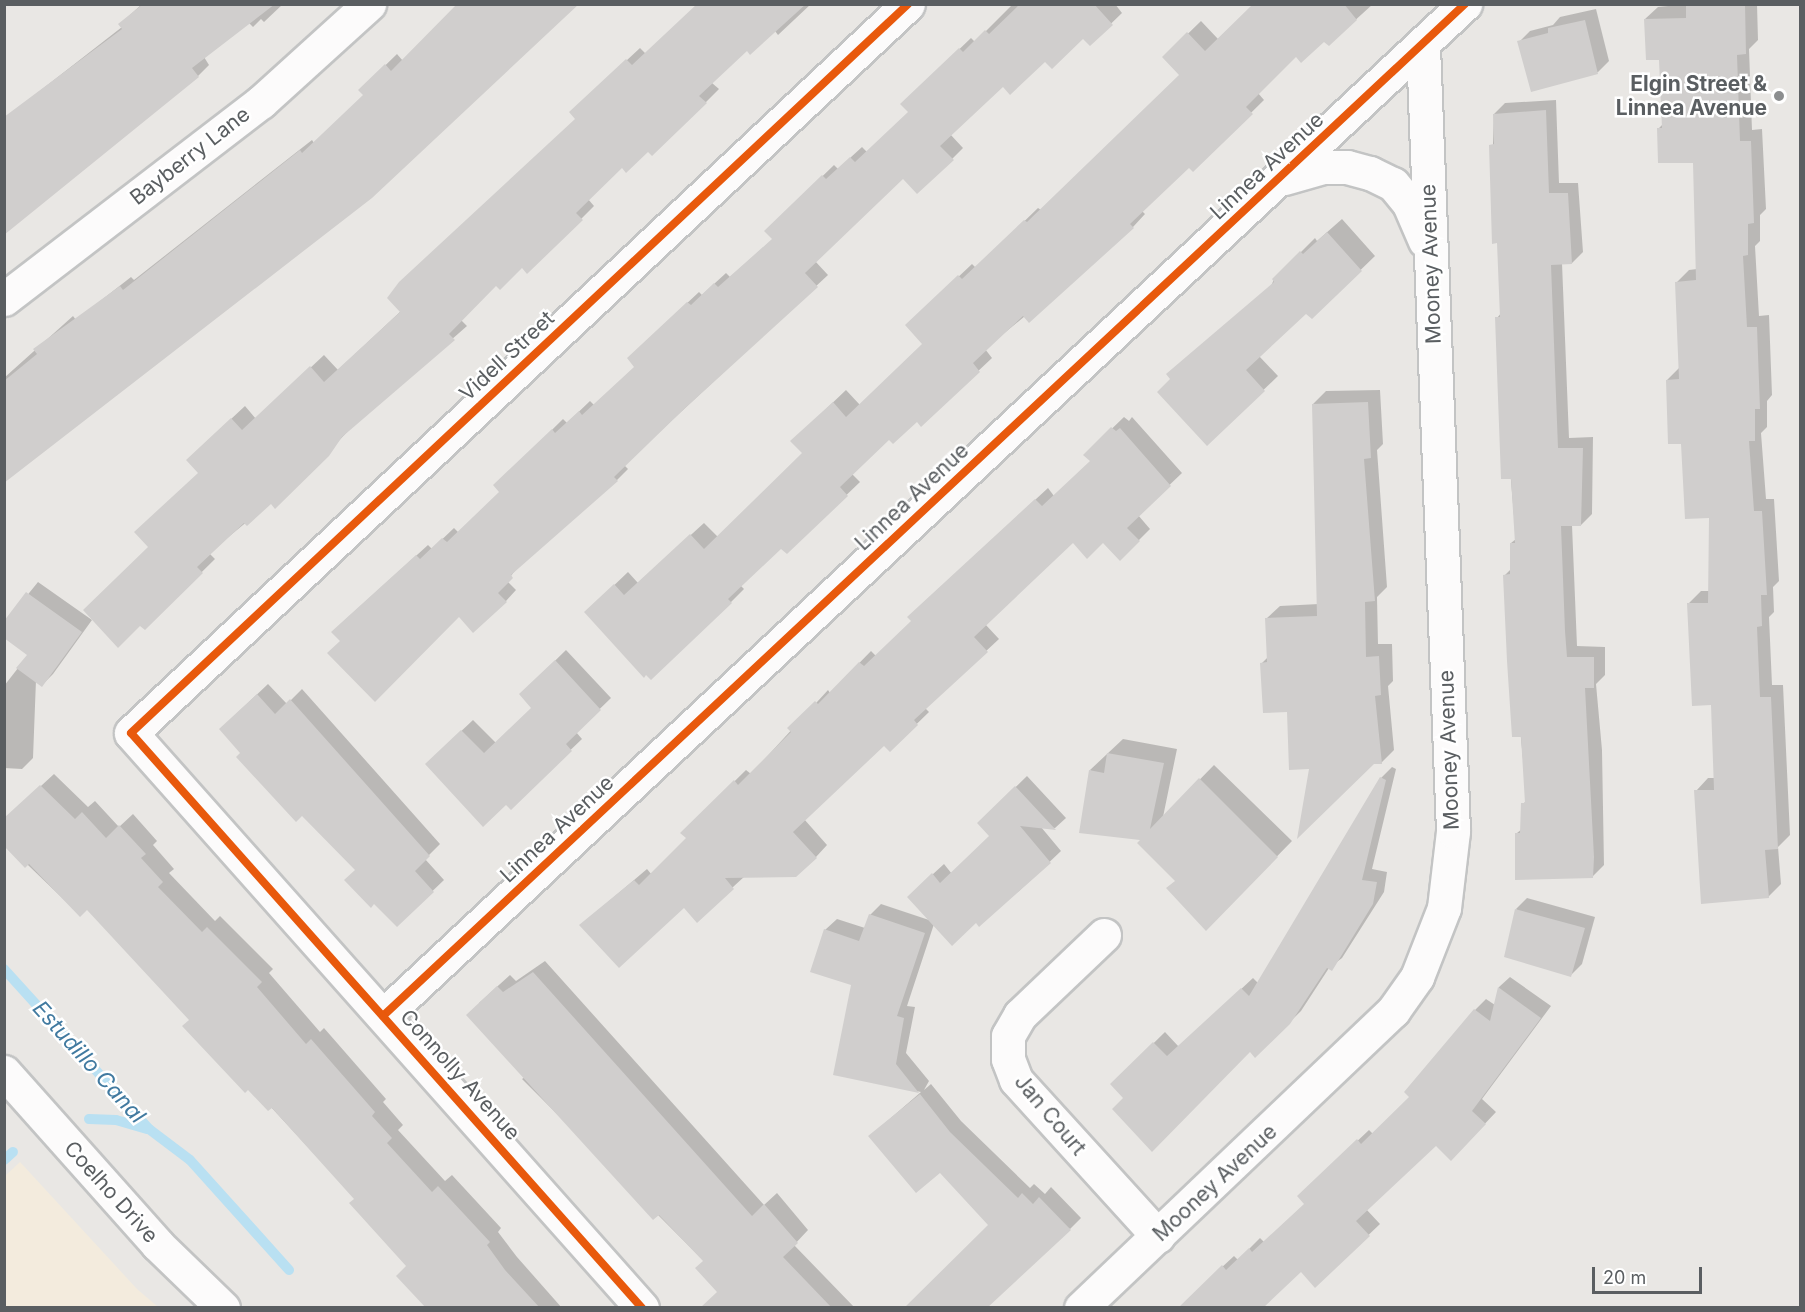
<!DOCTYPE html>
<style>
body{margin:0}
#map{position:relative;width:1805px;height:1312px;overflow:hidden;background:#e9e7e4;font-family:Inter,sans-serif}
div>[style]{position:absolute}
[style*='--x']{left:calc(var(--x)*1px);top:calc(var(--y)*1px);width:calc(var(--w)*1px);rotate:calc(var(--a)*1deg)}
.commercial>*{inset:0;background:#f3ebdd}
.shadow>*{inset:0;background:#0003}
.stream>*{height:10px;margin:-5px;padding:0 5px;transform-origin:5px;border-radius:5px;background:#b9e0f2}
.building>*{inset:0;background:#d0cecd}
.roads{filter:drop-shadow(2px 0 #c3c4c4) drop-shadow(-2px 0 #c3c4c4) drop-shadow(0 2px #c3c4c4) drop-shadow(0 -2px #c3c4c4)}
.minor>*{height:33px;margin:-16.5px;padding:0 16.5px;transform-origin:16.5px;border-radius:16.5px;background:#fcfbfb}
.cycleway>*{height:8px;margin:-4px;padding:0 4px;transform-origin:4px;border-radius:4px;background:#e8590c}
.dots>*{width:16px;height:16px;translate:-50% -50%;box-sizing:border-box;border:3px solid #fff;border-radius:50%}
span{translate:-50% -50%;white-space:nowrap;text-align:center;line-height:1.15;-webkit-text-stroke:5px #fff;paint-order:stroke}
.poi-label{font-size:21px;color:#5a5e61;font-weight:700}
.right{translate:-100% -50%;text-align:right}
.street-label{font-size:21px;color:#5a5e61}
.water-label{font-size:22px;color:#417aa0;font-style:italic}
.frame{position:absolute;inset:0;border:6px solid #5a5e61;pointer-events:none}
.scale{position:absolute;left:1592px;top:1267px;width:110px;height:27px;box-sizing:border-box;border:3px solid #5a5e61;border-top:0;padding-left:8px;font-size:18px;line-height:21px;white-space:nowrap;color:#5a5e61;-webkit-text-stroke:4px #fff;paint-order:stroke}
</style>
<div id="map">
<div class="commercial">
<i style="clip-path:polygon(20px 1162px,137px 1289px,158px 1307px,5px 1307px,5px 1176px)"></i>
</div>
<div class="shadow">
<i style="clip-path:polygon(142px 4px,283px 4px,264px 22px,261px 19px,253px 27px,249px 23px,204px 57px,209px 65px,198px 76px,9px 115px,122px 27px,120px 24px)"></i>
<i style="clip-path:polygon(698px 4px,811px 4px,778px 35px,775px 31px,747px 49px,712px 83px,719px 89px,706px 102px,648px 150px,622px 166px,588px 199px,594px 206px,581px 219px,496px 284px,461px 320px,467px 326px,352px 427px,275px 507px,271px 502px,209px 553px,215px 559px,145px 628px,150px 547px,200px 472px,201px 447px,245px 406px,256px 419px,324px 355px,338px 370px,401px 311px,577px 118px,584px 100px,640px 48px,646px 54px)"></i>
<i style="clip-path:polygon(1013px 4px,1115px 4px,1122px 13px,1090px 44px,1083px 37px,1003px 85px,950px 134px,963px 148px,952px 159px,903px 177px,815px 261px,828px 275px,624px 465px,628px 469px,617px 480px,521px 563px,507px 581px,516px 590px,506px 601px,341px 641px,344px 621px,428px 545px,432px 549px,454px 528px,459px 533px,500px 492px,495px 486px,563px 419px,567px 423px,590px 401px,594px 405px,636px 366px,640px 347px,699px 292px,702px 295px,726px 273px,730px 277px,773px 239px,766px 231px,834px 165px,838px 169px,862px 147px,867px 152px,909px 112px,902px 104px,971px 38px,975px 42px)"></i>
<i style="clip-path:polygon(1249px 4px,1373px 4px,1329px 44px,1324px 40px,1296px 55px,1258px 93px,1264px 100px,1193px 170px,1189px 166px,1142px 211px,1145px 214px,1133px 227px,985px 349px,992px 358px,921px 425px,917px 420px,890px 438px,852px 474px,860px 482px,787px 552px,781px 547px,740px 585px,744px 589px,731px 602px,586px 612px,628px 572px,638px 583px,704px 523px,718px 537px,804px 453px,805px 429px,846px 390px,860px 405px,924px 343px,920px 313px,972px 264px,976px 268px,1038px 208px,1041px 210px,1181px 75px,1164px 57px,1201px 21px,1218px 39px,1252px 7px)"></i>
<i style="clip-path:polygon(1688px 4px,1757px 4px,1758px 40px,1749px 49px,1752px 130px,1762px 129px,1766px 209px,1760px 215px,1760px 241px,1755px 246px,1759px 316px,1769px 315px,1772px 395px,1767px 401px,1767px 427px,1761px 433px,1766px 499px,1774px 499px,1779px 581px,1773px 587px,1774px 612px,1769px 617px,1772px 685px,1783px 685px,1790px 835px,1778px 847px,1781px 884px,1768px 897px,1696px 791px,1708px 778px,1715px 778px,1712px 703px,1688px 604px,1701px 591px,1710px 591px,1711px 517px,1683px 442px,1667px 380px,1680px 367px,1677px 282px,1689px 270px,1697px 269px,1695px 161px,1658px 129px,1663px 124px,1661px 58px,1645px 19px,1658px 7px)"></i>
<i style="clip-path:polygon(1596px 9px,1609px 61px,1598px 72px,1532px 91px,1519px 42px,1530px 31px,1553px 25px,1560px 17px)"></i>
<i style="clip-path:polygon(397px 54px,403px 61px,4px 481px,4px 378px,73px 316px,76px 320px,131px 277px,134px 280px,312px 140px,314px 143px,365px 95px,360px 90px)"></i>
<i style="clip-path:polygon(1556px 100px,1559px 183px,1578px 183px,1583px 252px,1572px 263px,1562px 263px,1569px 438px,1593px 437px,1592px 514px,1581px 525px,1572px 525px,1577px 646px,1605px 647px,1605px 675px,1596px 684px,1602px 750px,1604px 865px,1593px 876px,1517px 833px,1522px 829px,1523px 804px,1527px 800px,1505px 575px,1511px 569px,1511px 543px,1516px 539px,1497px 318px,1502px 312px,1499px 242px,1491px 201px,1494px 114px,1505px 103px)"></i>
<i style="clip-path:polygon(1342px 219px,1375px 256px,1312px 317px,1306px 312px,1259px 356px,1278px 376px,1207px 444px,1274px 279px,1315px 238px,1317px 241px)"></i>
<i style="clip-path:polygon(1380px 390px,1383px 444px,1377px 450px,1387px 587px,1377px 597px,1378px 644px,1392px 644px,1393px 681px,1388px 686px,1394px 750px,1381px 763px,1310px 767px,1289px 711px,1262px 663px,1268px 657px,1267px 618px,1280px 606px,1319px 604px,1313px 404px,1326px 391px)"></i>
<i style="clip-path:polygon(1124px 417px,1129px 421px,1132px 417px,1182px 473px,1138px 515px,1150px 529px,1120px 559px,1103px 541px,1073px 541px,985px 624px,999px 639px,925px 708px,929px 712px,890px 750px,884px 744px,804px 819px,827px 845px,816px 857px,745px 876px,697px 920px,684px 906px,581px 925px,647px 869px,652px 875px,688px 838px,682px 833px,746px 770px,751px 774px,828px 690px,830px 693px,871px 651px,876px 656px,913px 621px,921px 605px,1048px 488px,1054px 496px,1091px 461px,1097px 443px)"></i>
<i style="clip-path:polygon(38px 582px,92px 620px,53px 674px,42px 685px,36px 680px,33px 758px,22px 769px,4px 768px,4px 686px,29px 654px,4px 624px)"></i>
<i style="clip-path:polygon(566px 650px,611px 698px,576px 732px,582px 739px,511px 807px,438px 753px,473px 720px,496px 743px,533px 708px,521px 694px)"></i>
<i style="clip-path:polygon(268px 684px,287px 704px,302px 689px,440px 844px,425px 859px,444px 880px,397px 925px,357px 870px,242px 753px,232px 718px)"></i>
<i style="clip-path:polygon(1123px 739px,1177px 749px,1163px 817px,1214px 765px,1292px 841px,1206px 929px,1176px 880px,1090px 770px)"></i>
<i style="clip-path:polygon(1392px 767px,1396px 769px,1372px 869px,1387px 872px,1384px 892px,1342px 958px,1329px 968px,1301px 1011px,1255px 1056px,1250px 1050px,1125px 1098px,1112px 1084px,1165px 1032px,1179px 1047px,1253px 978px,1259px 984px,1381px 778px)"></i>
<i style="clip-path:polygon(54px 774px,88px 807px,95px 801px,119px 827px,133px 814px,157px 841px,153px 845px,174px 869px,169px 873px,215px 921px,220px 916px,273px 969px,269px 973px,320px 1032px,324px 1028px,386px 1099px,383px 1102px,403px 1125px,398px 1130px,445px 1181px,452px 1175px,501px 1228px,498px 1232px,517px 1257px,562px 1308px,429px 1308px,408px 1266px,356px 1199px,87px 908px,80px 915px,4px 842px,4px 820px)"></i>
<i style="clip-path:polygon(1027px 776px,1066px 818px,1055px 828px,1041px 827px,1061px 851px,1019px 891px,976px 921px,934px 924px,907px 1006px,915px 1007px,906px 1053px,929px 1081px,924px 1090px,931px 1084px,961px 1121px,1030px 1188px,1034px 1184px,1045px 1194px,1051px 1187px,1081px 1218px,1070px 1229px,870px 1136px,921px 1092px,834px 1074px,853px 984px,825px 930px,837px 919px,865px 928px,870px 915px,881px 904px,932px 921px,920px 886px,944px 864px,952px 874px,991px 836px,979px 823px)"></i>
<i style="clip-path:polygon(1527px 898px,1595px 917px,1582px 964px,1571px 975px,1516px 909px)"></i>
<i style="clip-path:polygon(545px 961px,764px 1205px,777px 1193px,808px 1230px,794px 1245px,855px 1308px,724px 1308px,704px 1261px,522px 1079px,525px 1077px,479px 1003px,510px 975px,516px 981px)"></i>
<i style="clip-path:polygon(1510px 977px,1551px 1006px,1482px 1099px,1496px 1112px,1462px 1148px,1436px 1144px,1366px 1209px,1380px 1224px,1315px 1286px,1301px 1270px,1206px 1282px,1234px 1256px,1238px 1260px,1260px 1238px,1264px 1242px,1305px 1204px,1299px 1196px,1369px 1130px,1373px 1134px,1411px 1097px,1475px 1010px,1486px 999px,1495px 1005px,1499px 987px)"></i>
</div>
<div class="stream">
<i style="--x:4;--y:969;--w:216;--a:47.8"></i>
<i style="--x:149;--y:1129;--w:51;--a:37.1"></i>
<i style="--x:190;--y:1160;--w:148;--a:48"></i>
<i style="--x:89;--y:1119;--w:27;--a:2"></i>
<i style="--x:116;--y:1120;--w:33;--a:16"></i>
<i style="--x:4;--y:1160;--w:12;--a:-42"></i>
</div>
<div class="building">
<i style="clip-path:polygon(143px 4px,275px 4px,192px 68px,199px 77px,4px 235px,4px 117px,122px 29px,118px 24px)"></i>
<i style="clip-path:polygon(457px 4px,579px 4px,372px 198px,4px 483px,4px 381px,37px 354px,33px 349px,120px 286px,123px 290px,300px 150px,302px 153px,363px 95px,358px 90px,385px 64px,391px 71px)"></i>
<i style="clip-path:polygon(697px 4px,806px 4px,750px 55px,747px 51px,699px 96px,707px 103px,652px 156px,648px 152px,626px 173px,622px 168px,576px 213px,583px 220px,527px 274px,522px 268px,500px 290px,496px 286px,449px 334px,455px 340px,342px 437px,329px 456px,275px 509px,271px 504px,247px 526px,244px 523px,197px 567px,203px 573px,145px 630px,140px 626px,118px 648px,83px 610px,148px 547px,134px 532px,198px 473px,186px 460px,231px 418px,242px 430px,310px 366px,324px 382px,400px 312px,387px 298px,399px 282px,575px 119px,569px 112px,626px 59px,632px 65px)"></i>
<i style="clip-path:polygon(1020px 4px,1094px 4px,1113px 25px,1090px 46px,1083px 39px,1052px 69px,1045px 62px,1010px 95px,1003px 87px,940px 146px,954px 160px,917px 194px,903px 179px,805px 273px,818px 287px,682px 411px,614px 477px,618px 481px,511px 575px,513px 578px,498px 593px,507px 602px,473px 633px,459px 617px,375px 702px,327px 653px,340px 641px,331px 632px,416px 555px,420px 559px,442px 538px,447px 542px,499px 492px,493px 485px,552px 429px,555px 433px,579px 411px,582px 415px,634px 367px,627px 358px,687px 302px,691px 305px,714px 283px,718px 287px,772px 239px,764px 231px,822px 175px,826px 179px,850px 157px,855px 162px,908px 112px,900px 104px,959px 48px,963px 52px,985px 30px,989px 34px)"></i>
<i style="clip-path:polygon(1253px 4px,1344px 4px,1357px 20px,1329px 46px,1324px 42px,1301px 63px,1296px 57px,1246px 107px,1253px 114px,1193px 172px,1189px 168px,1130px 224px,1134px 228px,1029px 323px,1023px 316px,973px 363px,980px 372px,921px 427px,917px 422px,893px 444px,889px 440px,840px 487px,848px 496px,787px 554px,781px 549px,728px 599px,732px 603px,651px 680px,646px 675px,644px 678px,584px 612px,614px 584px,624px 595px,690px 534px,704px 549px,802px 453px,790px 441px,833px 402px,846px 417px,922px 344px,905px 325px,958px 275px,962px 279px,1024px 220px,1027px 222px,1179px 75px,1162px 57px,1187px 32px,1205px 51px)"></i>
<i style="clip-path:polygon(1686px 4px,1745px 4px,1746px 54px,1737px 55px,1740px 141px,1751px 141px,1754px 223px,1748px 224px,1748px 255px,1743px 256px,1747px 327px,1757px 327px,1760px 409px,1755px 409px,1755px 441px,1749px 441px,1754px 511px,1762px 511px,1767px 595px,1761px 595px,1762px 626px,1757px 627px,1760px 697px,1771px 697px,1778px 849px,1765px 850px,1769px 898px,1701px 904px,1694px 790px,1714px 790px,1711px 705px,1692px 706px,1687px 603px,1708px 603px,1709px 518px,1685px 519px,1681px 444px,1668px 444px,1666px 380px,1679px 379px,1675px 282px,1696px 280px,1693px 163px,1658px 163px,1657px 128px,1662px 128px,1659px 60px,1646px 60px,1644px 19px,1686px 18px)"></i>
<i style="clip-path:polygon(1585px 20px,1598px 74px,1531px 92px,1517px 41px,1548px 33px,1548px 28px)"></i>
<i style="clip-path:polygon(1546px 110px,1549px 193px,1568px 193px,1572px 264px,1551px 265px,1558px 448px,1583px 448px,1581px 526px,1561px 526px,1565px 631px,1567px 657px,1594px 657px,1594px 688px,1585px 688px,1594px 857px,1593px 878px,1515px 880px,1515px 833px,1520px 833px,1521px 803px,1525px 803px,1521px 737px,1512px 737px,1507px 661px,1503px 575px,1510px 574px,1510px 543px,1515px 543px,1511px 479px,1501px 479px,1495px 317px,1500px 317px,1497px 243px,1492px 244px,1489px 145px,1494px 144px,1493px 114px)"></i>
<i style="clip-path:polygon(1327px 232px,1362px 271px,1312px 319px,1306px 314px,1246px 370px,1265px 391px,1207px 446px,1157px 392px,1170px 379px,1166px 374px,1274px 282px,1272px 279px,1300px 251px,1303px 254px)"></i>
<i style="clip-path:polygon(1368px 402px,1371px 458px,1364px 459px,1375px 601px,1365px 602px,1366px 657px,1379px 656px,1381px 695px,1375px 696px,1382px 764px,1374px 764px,1297px 839px,1309px 769px,1289px 770px,1287px 712px,1263px 713px,1260px 663px,1267px 662px,1265px 618px,1317px 616px,1312px 404px)"></i>
<i style="clip-path:polygon(1111px 427px,1116px 431px,1120px 428px,1171px 486px,1127px 528px,1140px 541px,1120px 561px,1103px 543px,1087px 559px,1073px 543px,974px 637px,988px 652px,914px 720px,918px 725px,890px 752px,884px 746px,793px 832px,817px 858px,796px 877px,725px 878px,734px 889px,697px 923px,684px 908px,619px 968px,579px 925px,634px 880px,639px 885px,686px 838px,680px 833px,734px 780px,738px 785px,791px 732px,787px 728px,815px 701px,818px 704px,859px 662px,864px 666px,911px 621px,907px 617px,1035px 499px,1042px 506px,1090px 461px,1083px 455px)"></i>
<i style="clip-path:polygon(26px 592px,82px 632px,42px 687px,16px 668px,27px 655px,4px 638px,4px 621px)"></i>
<i style="clip-path:polygon(555px 660px,601px 710px,566px 744px,572px 751px,511px 810px,506px 805px,483px 827px,425px 764px,461px 730px,484px 753px,531px 708px,519px 694px)"></i>
<i style="clip-path:polygon(257px 694px,275px 714px,290px 699px,430px 856px,415px 871px,434px 892px,397px 927px,374px 904px,371px 908px,344px 880px,355px 870px,302px 816px,296px 822px,236px 757px,240px 753px,219px 729px)"></i>
<i style="clip-path:polygon(1107px 753px,1164px 763px,1150px 829px,1199px 778px,1278px 857px,1206px 931px,1166px 888px,1175px 881px,1137px 843px,1140px 840px,1079px 833px,1089px 770px,1104px 773px)"></i>
<i style="clip-path:polygon(1380px 777px,1386px 780px,1362px 880px,1377px 882px,1373px 904px,1332px 971px,1327px 968px,1290px 1024px,1255px 1058px,1250px 1052px,1152px 1152px,1112px 1109px,1123px 1098px,1110px 1084px,1153px 1042px,1167px 1056px,1241px 988px,1249px 996px)"></i>
<i style="clip-path:polygon(40px 785px,75px 819px,82px 812px,106px 838px,119px 825px,146px 854px,141px 858px,163px 882px,158px 887px,202px 932px,207px 927px,262px 982px,257px 987px,306px 1044px,311px 1039px,375px 1112px,372px 1116px,392px 1138px,387px 1143px,432px 1192px,438px 1186px,490px 1242px,487px 1245px,505px 1270px,540px 1308px,426px 1308px,396px 1276px,406px 1266px,349px 1203px,354px 1199px,272px 1108px,268px 1111px,248px 1090px,245px 1093px,182px 1026px,189px 1020px,87px 910px,80px 917px,29px 864px,25px 868px,4px 846px,4px 818px)"></i>
<i style="clip-path:polygon(1015px 786px,1056px 830px,1020px 826px,1051px 863px,979px 927px,976px 923px,952px 946px,907px 897px,932px 873px,940px 883px,989px 836px,977px 823px)"></i>
<i style="clip-path:polygon(1515px 909px,1585px 928px,1571px 977px,1504px 957px)"></i>
<i style="clip-path:polygon(869px 914px,925px 933px,897px 1016px,904px 1018px,896px 1064px,919px 1093px,833px 1075px,851px 985px,810px 972px,824px 929px,859px 941px)"></i>
<i style="clip-path:polygon(533px 972px,752px 1216px,764px 1204px,798px 1243px,783px 1257px,832px 1308px,700px 1308px,717px 1292px,695px 1268px,703px 1261px,659px 1215px,653px 1220px,466px 1015px,497px 986px,503px 992px)"></i>
<i style="clip-path:polygon(1498px 987px,1541px 1018px,1472px 1111px,1486px 1124px,1451px 1161px,1436px 1146px,1356px 1221px,1370px 1236px,1315px 1288px,1301px 1272px,1263px 1308px,1178px 1308px,1222px 1265px,1226px 1270px,1249px 1248px,1252px 1252px,1304px 1204px,1297px 1196px,1357px 1139px,1361px 1144px,1409px 1097px,1404px 1092px,1474px 1009px,1490px 1021px)"></i>
<i style="clip-path:polygon(920px 1094px,950px 1132px,1018px 1198px,1022px 1193px,1033px 1204px,1039px 1197px,1071px 1230px,987px 1308px,904px 1308px,988px 1225px,940px 1173px,916px 1193px,868px 1136px)"></i>
</div>
<div class="roads">
<div class="minor">
<i style="--x:1284;--y:178;--w:41;--a:-15.8"></i>
<i style="--x:1323;--y:167;--w:24;--a:0"></i>
<i style="--x:1347;--y:167;--w:24;--a:15"></i>
<i style="--x:1370;--y:173;--w:25;--a:26"></i>
<i style="--x:1393;--y:184;--w:26;--a:51"></i>
<i style="--x:1409;--y:204;--w:40;--a:66.6"></i>
<i style="--x:4;--y:299;--w:324;--a:-37.5"></i>
<i style="--x:261;--y:102;--w:146;--a:-42.2"></i>
<i style="--x:1104;--y:935;--w:116;--a:136.4"></i>
<i style="--x:1020;--y:1015;--w:24;--a:120"></i>
<i style="--x:1008;--y:1036;--w:23;--a:90"></i>
<i style="--x:1008;--y:1059;--w:22;--a:69"></i>
<i style="--x:1016;--y:1080;--w:211;--a:47.7"></i>
<i style="--x:383;--y:1016;--w:1482;--a:-43.09"></i>
<i style="--x:4;--y:1072;--w:230;--a:48.3"></i>
<i style="--x:157;--y:1244;--w:92;--a:44.1"></i>
<i style="--x:642;--y:1308;--w:769;--a:-131.63"></i>
<i style="--x:131;--y:733;--w:1065;--a:-43.17"></i>
<i style="--x:1081;--y:1308;--w:431;--a:-43.6"></i>
<i style="--x:1393;--y:1011;--w:42;--a:-54.8"></i>
<i style="--x:1417;--y:977;--w:74;--a:-68.6"></i>
<i style="--x:1444;--y:908;--w:78;--a:-83.3"></i>
<i style="--x:1453;--y:831;--w:787;--a:-92.19"></i>
</div>
</div>
<div class="cycleway">
<i style="--x:383;--y:1016;--w:1482;--a:-43.09"></i>
<i style="--x:642;--y:1308;--w:769;--a:-131.63"></i>
<i style="--x:131;--y:733;--w:1065;--a:-43.17"></i>
</div>
<div class="dots">
<i style="left:1779px;top:96px;background:#8c8e8f"></i>
</div>
<div class="poi-label">
<span class="right" style="left:1767px;top:96px">Elgin Street &amp;<br>Linnea Avenue</span>
</div>
<div class="street-label">
<span style="left:190px;top:156px;rotate:-38deg">Bayberry Lane</span>
<span style="left:1267px;top:166px;rotate:-43deg">Linnea Avenue</span>
<span style="left:1431px;top:264px;rotate:-92deg">Mooney Avenue</span>
<span style="left:507px;top:356px;rotate:-43deg">Videll Street</span>
<span style="left:912px;top:497px;rotate:-43deg">Linnea Avenue</span>
<span style="left:1449px;top:750px;rotate:-92deg">Mooney Avenue</span>
<span style="left:557px;top:829px;rotate:-43deg">Linnea Avenue</span>
<span style="left:460px;top:1075px;rotate:48deg">Connolly Avenue</span>
<span style="left:1050px;top:1115px;rotate:50deg">Jan Court</span>
<span style="left:1215px;top:1183px;rotate:-43deg">Mooney Avenue</span>
<span style="left:111px;top:1192px;rotate:48deg">Coelho Drive</span>
</div>
<div class="water-label">
<span style="left:89px;top:1062px;rotate:48deg">Estudillo Canal</span>
</div>
<div class="frame"></div>
<div class="scale">20 m</div>
</div>
